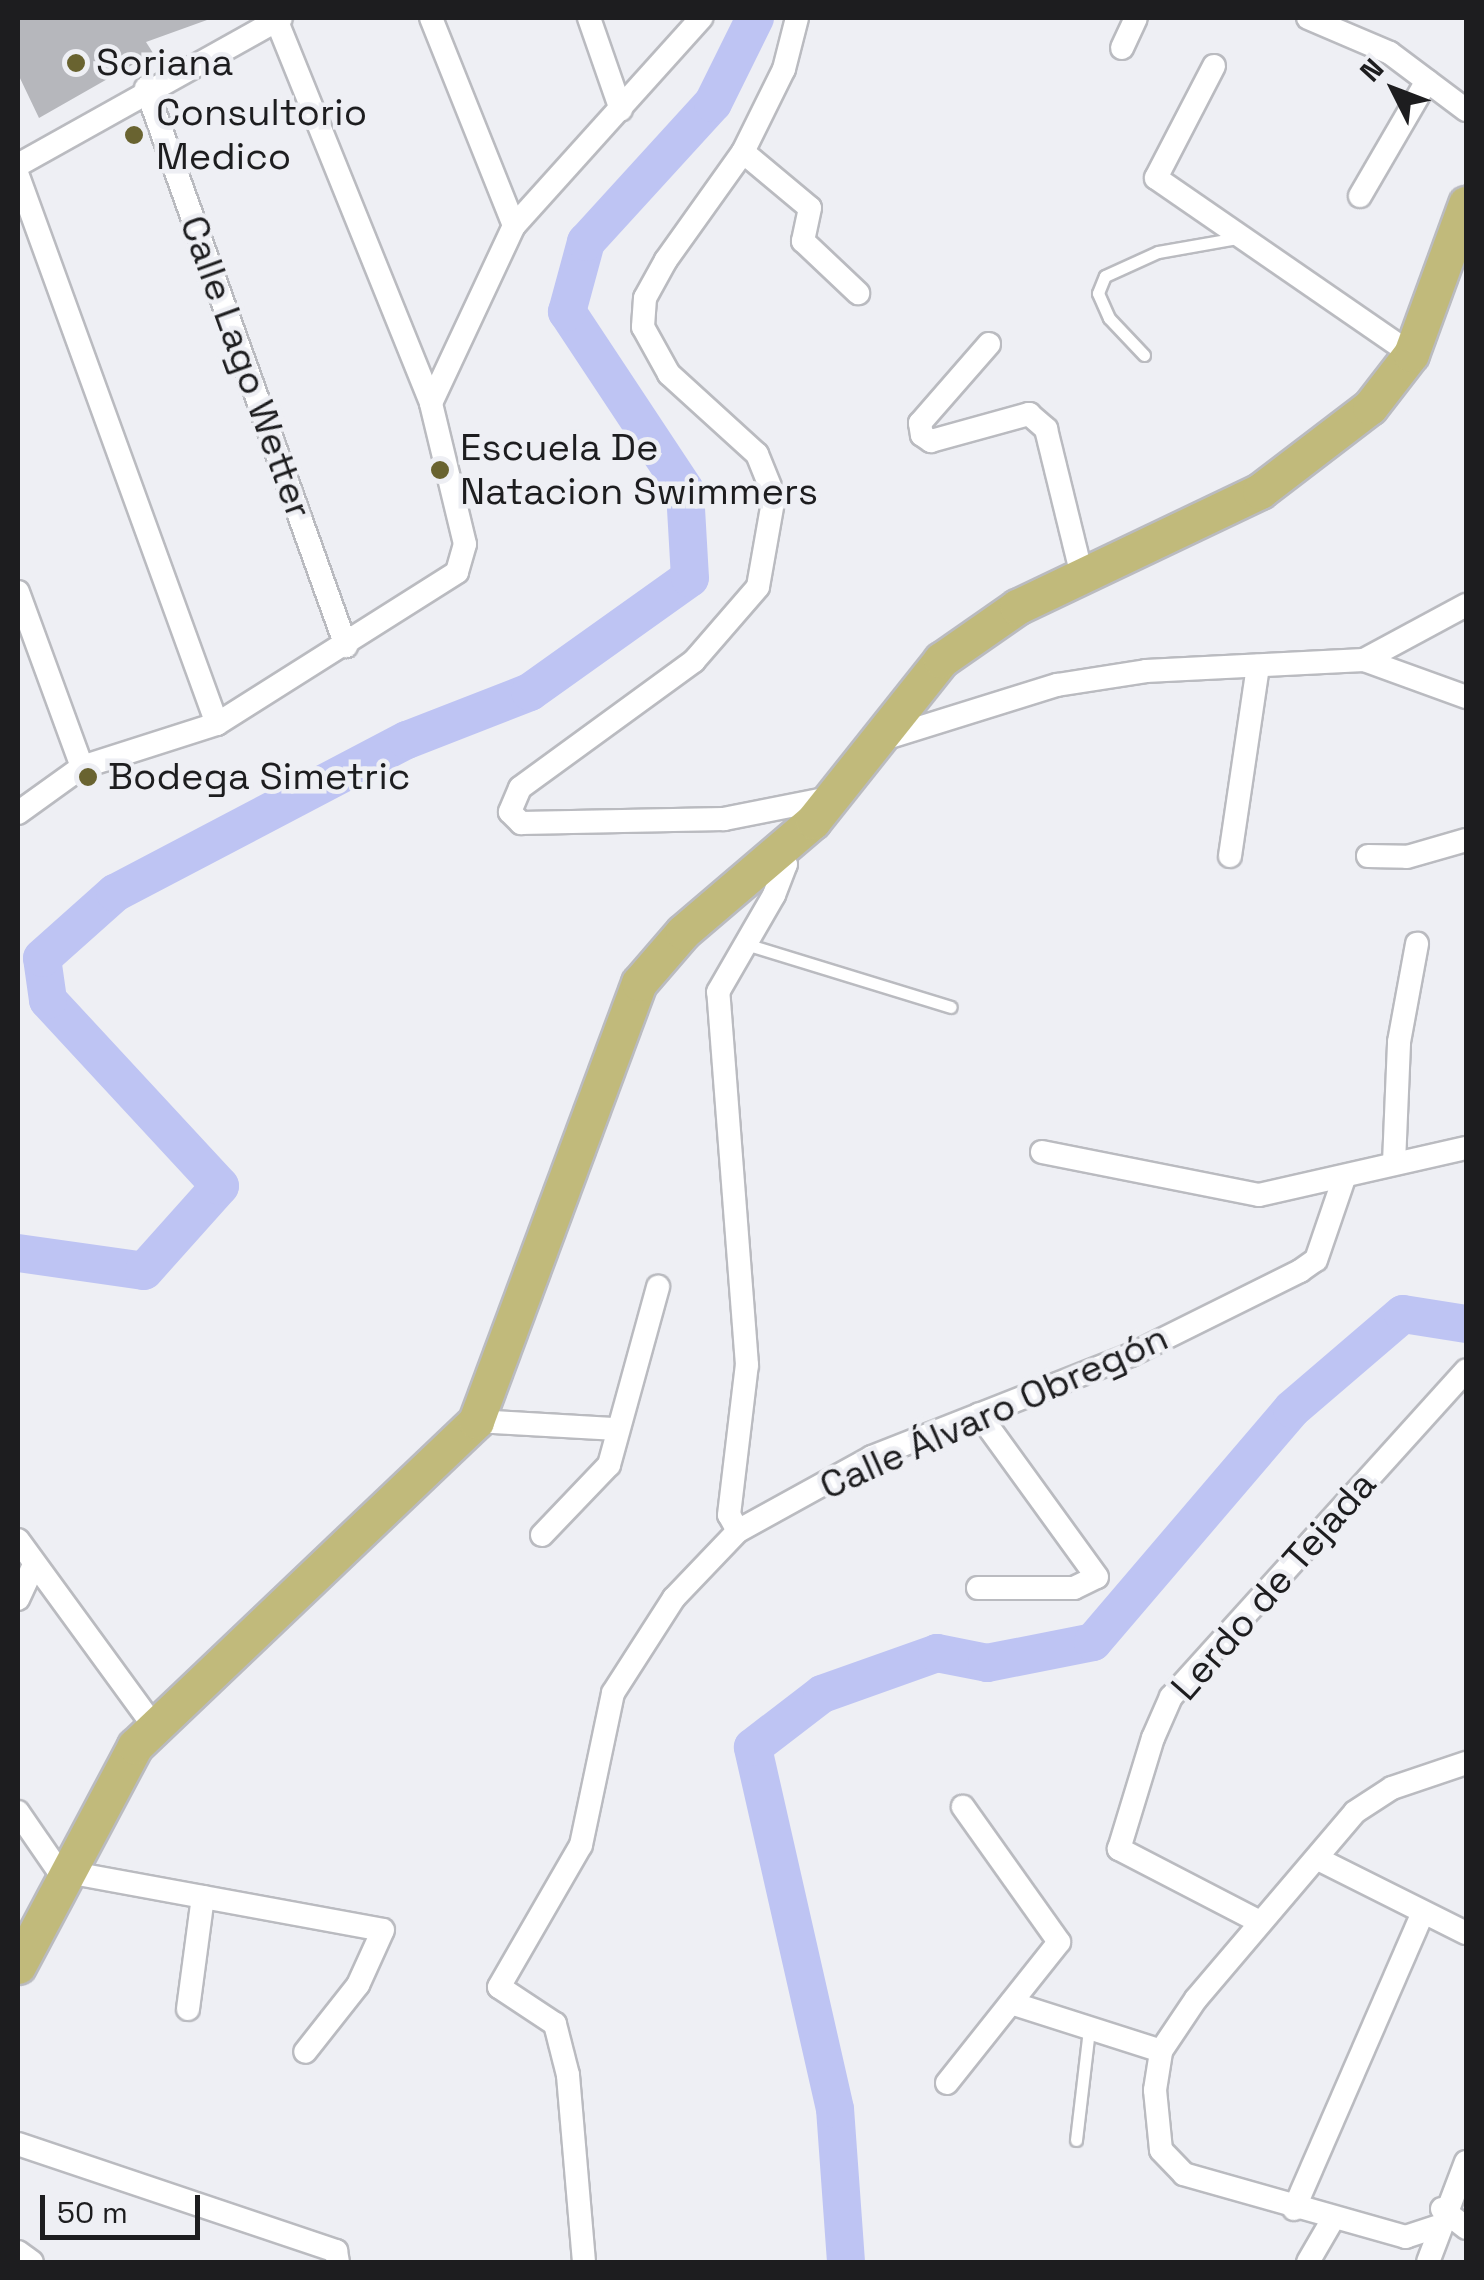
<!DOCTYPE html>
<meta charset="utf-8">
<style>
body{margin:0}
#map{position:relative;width:1484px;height:2280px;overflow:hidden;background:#eeeff4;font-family:"Space Grotesk",sans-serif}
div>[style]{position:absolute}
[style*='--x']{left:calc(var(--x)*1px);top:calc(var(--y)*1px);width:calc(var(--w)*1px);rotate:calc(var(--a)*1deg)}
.river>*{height:38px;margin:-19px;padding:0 19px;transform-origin:19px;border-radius:19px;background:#bec4f3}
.building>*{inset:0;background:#b6b7bc}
.roads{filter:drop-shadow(2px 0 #babbc0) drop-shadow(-2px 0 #babbc0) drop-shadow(0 2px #babbc0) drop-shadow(0 -2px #babbc0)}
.service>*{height:11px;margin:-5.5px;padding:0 5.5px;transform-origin:5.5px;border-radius:5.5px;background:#fff}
.minor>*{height:22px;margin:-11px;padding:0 11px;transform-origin:11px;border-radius:11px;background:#fff}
.primary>*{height:35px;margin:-17.5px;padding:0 17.5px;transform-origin:17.5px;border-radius:17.5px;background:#c1ba7b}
.dots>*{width:28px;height:28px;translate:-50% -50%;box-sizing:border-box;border:5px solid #eeeff4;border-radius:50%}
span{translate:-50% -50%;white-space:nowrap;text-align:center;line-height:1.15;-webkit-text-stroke:9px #eeeff4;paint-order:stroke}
.poi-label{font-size:38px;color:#1d1d1f}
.left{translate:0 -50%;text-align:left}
.street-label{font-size:38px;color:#1d1d1f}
.frame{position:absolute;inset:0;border:20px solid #1d1d1f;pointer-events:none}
.north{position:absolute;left:1344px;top:40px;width:100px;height:100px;-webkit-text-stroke:8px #eeeff4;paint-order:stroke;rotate:312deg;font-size:28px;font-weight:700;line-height:40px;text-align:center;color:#1d1d1f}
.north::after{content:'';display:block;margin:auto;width:35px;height:45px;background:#1d1d1f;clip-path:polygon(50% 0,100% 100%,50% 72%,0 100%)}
.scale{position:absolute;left:40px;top:2195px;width:160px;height:45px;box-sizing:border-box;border:5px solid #1d1d1f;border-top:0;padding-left:12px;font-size:30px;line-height:35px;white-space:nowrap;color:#1d1d1f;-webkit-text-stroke:8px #eeeff4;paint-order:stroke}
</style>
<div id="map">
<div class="river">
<i style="--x:18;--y:1253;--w:127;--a:8.1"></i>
<i style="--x:144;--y:1271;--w:114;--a:-48.2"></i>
<i style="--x:220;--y:1186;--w:253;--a:-132.8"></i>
<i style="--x:48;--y:1000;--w:42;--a:-98.1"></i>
<i style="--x:42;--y:958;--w:98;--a:-41.7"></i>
<i style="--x:115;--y:893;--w:330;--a:-27.7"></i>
<i style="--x:407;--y:740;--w:132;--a:-21.3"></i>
<i style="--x:530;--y:692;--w:196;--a:-35.5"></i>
<i style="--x:690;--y:578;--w:88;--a:-93.3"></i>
<i style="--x:685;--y:490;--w:214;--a:-123.5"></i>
<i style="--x:567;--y:312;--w:73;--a:-74.8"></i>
<i style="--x:586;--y:242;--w:188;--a:-47.6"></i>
<i style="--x:713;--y:103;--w:95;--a:-63.7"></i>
<i style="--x:846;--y:2262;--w:153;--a:-94.1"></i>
<i style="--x:835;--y:2109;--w:371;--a:-102.8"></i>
<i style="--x:753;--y:1747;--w:87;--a:-37.5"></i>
<i style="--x:822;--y:1694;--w:122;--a:-19.6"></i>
<i style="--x:937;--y:1653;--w:51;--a:11.3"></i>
<i style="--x:987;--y:1663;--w:108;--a:-11.2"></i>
<i style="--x:1093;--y:1642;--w:306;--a:-49.5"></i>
<i style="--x:1292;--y:1409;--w:146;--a:-40.6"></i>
<i style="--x:1403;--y:1314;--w:64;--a:9"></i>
</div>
<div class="building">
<i style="clip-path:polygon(18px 18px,207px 18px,207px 20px,146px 42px,153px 53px,39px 118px,18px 74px)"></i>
</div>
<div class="roads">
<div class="service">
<i style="--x:1144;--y:355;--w:51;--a:-133.4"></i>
<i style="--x:1109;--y:318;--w:27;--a:-114"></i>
<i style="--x:1098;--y:293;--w:18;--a:-68"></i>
<i style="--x:1105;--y:276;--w:58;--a:-24.4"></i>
<i style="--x:1158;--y:252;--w:80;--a:-10"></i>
<i style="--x:746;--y:944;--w:214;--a:17.1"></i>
<i style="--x:1076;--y:2140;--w:111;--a:-83.3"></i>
</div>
<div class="minor">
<i style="--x:431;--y:18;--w:224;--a:68.2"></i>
<i style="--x:589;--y:18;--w:97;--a:70.8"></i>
<i style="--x:797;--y:18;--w:53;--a:104.3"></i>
<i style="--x:784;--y:69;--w:93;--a:116.3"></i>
<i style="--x:743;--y:152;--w:133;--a:125.5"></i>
<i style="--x:666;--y:260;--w:43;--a:118.9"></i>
<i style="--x:645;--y:298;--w:29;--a:94"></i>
<i style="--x:643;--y:327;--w:54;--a:61"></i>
<i style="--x:669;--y:374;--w:119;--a:42.3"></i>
<i style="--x:757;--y:454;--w:45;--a:68"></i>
<i style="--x:774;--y:496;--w:92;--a:100"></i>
<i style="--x:758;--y:587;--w:98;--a:130.9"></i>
<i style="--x:694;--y:661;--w:215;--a:143.9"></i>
<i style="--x:520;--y:788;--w:26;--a:113"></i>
<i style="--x:510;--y:812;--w:16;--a:45"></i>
<i style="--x:521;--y:823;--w:203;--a:-1.1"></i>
<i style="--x:724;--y:819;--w:108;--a:-11.2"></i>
<i style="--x:1308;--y:18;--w:89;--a:23.1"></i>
<i style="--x:1390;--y:53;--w:95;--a:36.9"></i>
<i style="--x:276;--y:19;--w:414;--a:68"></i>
<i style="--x:1122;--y:48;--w:33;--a:-65"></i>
<i style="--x:1214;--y:66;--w:126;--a:117.4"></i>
<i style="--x:1156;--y:178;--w:310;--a:34.6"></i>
<i style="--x:146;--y:88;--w:593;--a:70.28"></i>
<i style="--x:743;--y:152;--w:87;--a:39.9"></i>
<i style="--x:810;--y:208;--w:34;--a:102"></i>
<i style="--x:803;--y:241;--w:76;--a:43.4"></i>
<i style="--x:18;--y:165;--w:301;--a:-29.2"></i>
<i style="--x:18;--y:176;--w:583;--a:70.04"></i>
<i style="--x:1360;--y:196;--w:133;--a:-59.8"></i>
<i style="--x:989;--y:344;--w:105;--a:131.1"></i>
<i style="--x:920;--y:423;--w:12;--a:81"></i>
<i style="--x:922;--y:435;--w:11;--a:34"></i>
<i style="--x:931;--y:441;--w:102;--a:-15.4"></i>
<i style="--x:1029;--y:414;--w:23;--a:41"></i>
<i style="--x:1046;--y:429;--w:151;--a:76.2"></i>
<i style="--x:18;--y:592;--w:186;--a:69.9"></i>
<i style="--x:1364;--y:660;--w:116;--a:-28.3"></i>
<i style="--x:877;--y:741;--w:189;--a:-17.3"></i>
<i style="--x:1057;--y:685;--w:90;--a:-8.9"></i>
<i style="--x:1146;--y:671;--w:218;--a:-2.9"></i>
<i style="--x:1364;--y:660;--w:109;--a:19.9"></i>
<i style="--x:18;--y:813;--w:79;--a:-35.7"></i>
<i style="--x:82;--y:767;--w:142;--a:-17.7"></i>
<i style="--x:217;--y:724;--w:284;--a:-32.3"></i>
<i style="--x:457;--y:572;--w:29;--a:-74"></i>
<i style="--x:465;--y:544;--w:145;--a:-103.6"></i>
<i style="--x:431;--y:403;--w:195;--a:-64.9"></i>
<i style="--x:514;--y:226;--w:280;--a:-48"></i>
<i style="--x:1230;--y:856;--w:192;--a:-81.6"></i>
<i style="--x:1368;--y:856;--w:39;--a:1"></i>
<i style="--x:1407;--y:857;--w:61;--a:-16.1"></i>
<i style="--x:1042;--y:1152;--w:221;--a:11.2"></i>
<i style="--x:1259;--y:1195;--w:212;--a:-12.8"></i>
<i style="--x:1394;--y:1163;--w:121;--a:-87.6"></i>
<i style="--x:1399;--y:1042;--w:100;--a:-79.6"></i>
<i style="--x:476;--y:1421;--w:137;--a:3.3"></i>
<i style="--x:738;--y:1531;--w:153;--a:-28.9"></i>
<i style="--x:872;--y:1457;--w:278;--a:-21.5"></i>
<i style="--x:1131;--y:1355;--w:189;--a:-26.4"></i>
<i style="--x:1300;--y:1271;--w:19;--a:-35"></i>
<i style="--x:1316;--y:1260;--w:83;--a:-71.1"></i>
<i style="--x:738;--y:1531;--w:18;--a:-119"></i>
<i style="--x:729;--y:1515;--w:151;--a:-83.2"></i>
<i style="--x:747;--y:1365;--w:374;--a:-94.4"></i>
<i style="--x:718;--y:992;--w:112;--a:-60"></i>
<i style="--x:774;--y:895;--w:33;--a:-69"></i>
<i style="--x:786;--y:864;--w:15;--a:-122"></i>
<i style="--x:542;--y:1535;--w:97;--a:-46.3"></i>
<i style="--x:609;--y:1465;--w:185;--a:-74.6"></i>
<i style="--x:18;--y:1540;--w:233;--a:53.9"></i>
<i style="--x:978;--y:1588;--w:96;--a:0"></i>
<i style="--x:1074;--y:1588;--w:25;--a:-26"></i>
<i style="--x:1097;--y:1577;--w:201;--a:-125.9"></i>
<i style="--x:18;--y:1599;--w:35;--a:-65"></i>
<i style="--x:18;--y:1812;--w:81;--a:55.5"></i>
<i style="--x:1318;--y:1859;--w:165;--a:26.6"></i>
<i style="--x:67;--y:1872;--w:321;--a:10.4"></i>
<i style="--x:383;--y:1930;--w:60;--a:114.4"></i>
<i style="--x:358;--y:1985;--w:85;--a:128.3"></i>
<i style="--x:1258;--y:1921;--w:157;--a:-152.6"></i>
<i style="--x:1119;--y:1849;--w:116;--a:-73"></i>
<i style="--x:1153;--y:1738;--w:45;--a:-66.3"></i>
<i style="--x:1171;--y:1697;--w:440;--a:-47.9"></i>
<i style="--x:1011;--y:2003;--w:157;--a:17.7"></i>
<i style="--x:188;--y:2009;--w:113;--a:-82.4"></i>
<i style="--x:947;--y:2083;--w:180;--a:-51.5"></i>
<i style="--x:1059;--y:1942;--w:166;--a:-125.4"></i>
<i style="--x:18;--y:2144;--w:336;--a:18.6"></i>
<i style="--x:336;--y:2251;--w:11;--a:80"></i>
<i style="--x:1294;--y:2209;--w:318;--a:-66.5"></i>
<i style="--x:1442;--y:2209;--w:31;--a:38"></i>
<i style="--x:1436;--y:2227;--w:32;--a:162"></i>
<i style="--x:1406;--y:2237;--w:231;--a:-164.2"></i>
<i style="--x:1184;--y:2174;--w:33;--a:-134"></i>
<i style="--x:1161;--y:2150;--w:60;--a:-95.7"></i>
<i style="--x:1155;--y:2090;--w:39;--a:-81"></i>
<i style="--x:1161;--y:2051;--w:63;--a:-56.1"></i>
<i style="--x:1196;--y:1999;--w:245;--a:-49.6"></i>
<i style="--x:1355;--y:1812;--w:44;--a:-33"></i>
<i style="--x:1392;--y:1788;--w:78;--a:-18.7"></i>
<i style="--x:18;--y:2252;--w:17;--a:36"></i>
<i style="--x:584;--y:2262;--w:188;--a:-94.9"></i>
<i style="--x:568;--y:2075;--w:53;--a:-104.3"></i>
<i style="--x:555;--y:2024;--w:67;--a:-146.5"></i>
<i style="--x:499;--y:1987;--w:164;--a:-60"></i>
<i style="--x:581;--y:1845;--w:155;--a:-78.1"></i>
<i style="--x:613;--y:1693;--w:113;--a:-57.3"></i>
<i style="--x:674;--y:1598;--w:93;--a:-46.3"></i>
<i style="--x:1308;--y:2262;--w:50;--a:-59.8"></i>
<i style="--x:1428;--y:2262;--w:107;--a:-69.2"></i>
</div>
<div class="primary">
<i style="--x:18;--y:1966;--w:249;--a:-62"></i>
<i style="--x:135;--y:1746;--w:471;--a:-43.6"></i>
<i style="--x:476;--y:1421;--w:467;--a:-69.6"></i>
<i style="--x:639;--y:983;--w:67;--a:-49.2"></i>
<i style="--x:683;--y:932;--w:171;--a:-40.5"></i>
<i style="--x:813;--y:821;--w:206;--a:-51.5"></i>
<i style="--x:941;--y:660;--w:93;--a:-34.9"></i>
<i style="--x:1017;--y:607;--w:269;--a:-25.5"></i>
<i style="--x:1260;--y:491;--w:138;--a:-37.4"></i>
<i style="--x:1370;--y:407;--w:67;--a:-52.3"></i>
<i style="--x:1411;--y:354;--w:160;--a:-69.9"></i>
</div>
</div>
<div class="dots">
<i style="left:76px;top:63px;background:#696330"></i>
<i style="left:134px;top:135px;background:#696330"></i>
<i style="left:440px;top:470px;background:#696330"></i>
<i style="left:88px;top:777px;background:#696330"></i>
</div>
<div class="poi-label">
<span class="left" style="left:96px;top:63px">Soriana</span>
<span class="left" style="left:156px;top:135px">Consultorio<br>Medico</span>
<span class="left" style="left:460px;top:470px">Escuela De<br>Natacion Swimmers</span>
<span class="left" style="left:108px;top:777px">Bodega Simetric</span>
</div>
<div class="street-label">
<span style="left:246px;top:367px;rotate:70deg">Calle Lago Wetter</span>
<span style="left:994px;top:1412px;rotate:-24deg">Calle Álvaro Obregón</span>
<span style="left:1274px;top:1586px;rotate:-49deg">Lerdo de Tejada</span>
</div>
<div class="frame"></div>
<div class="north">N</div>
<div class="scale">50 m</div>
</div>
